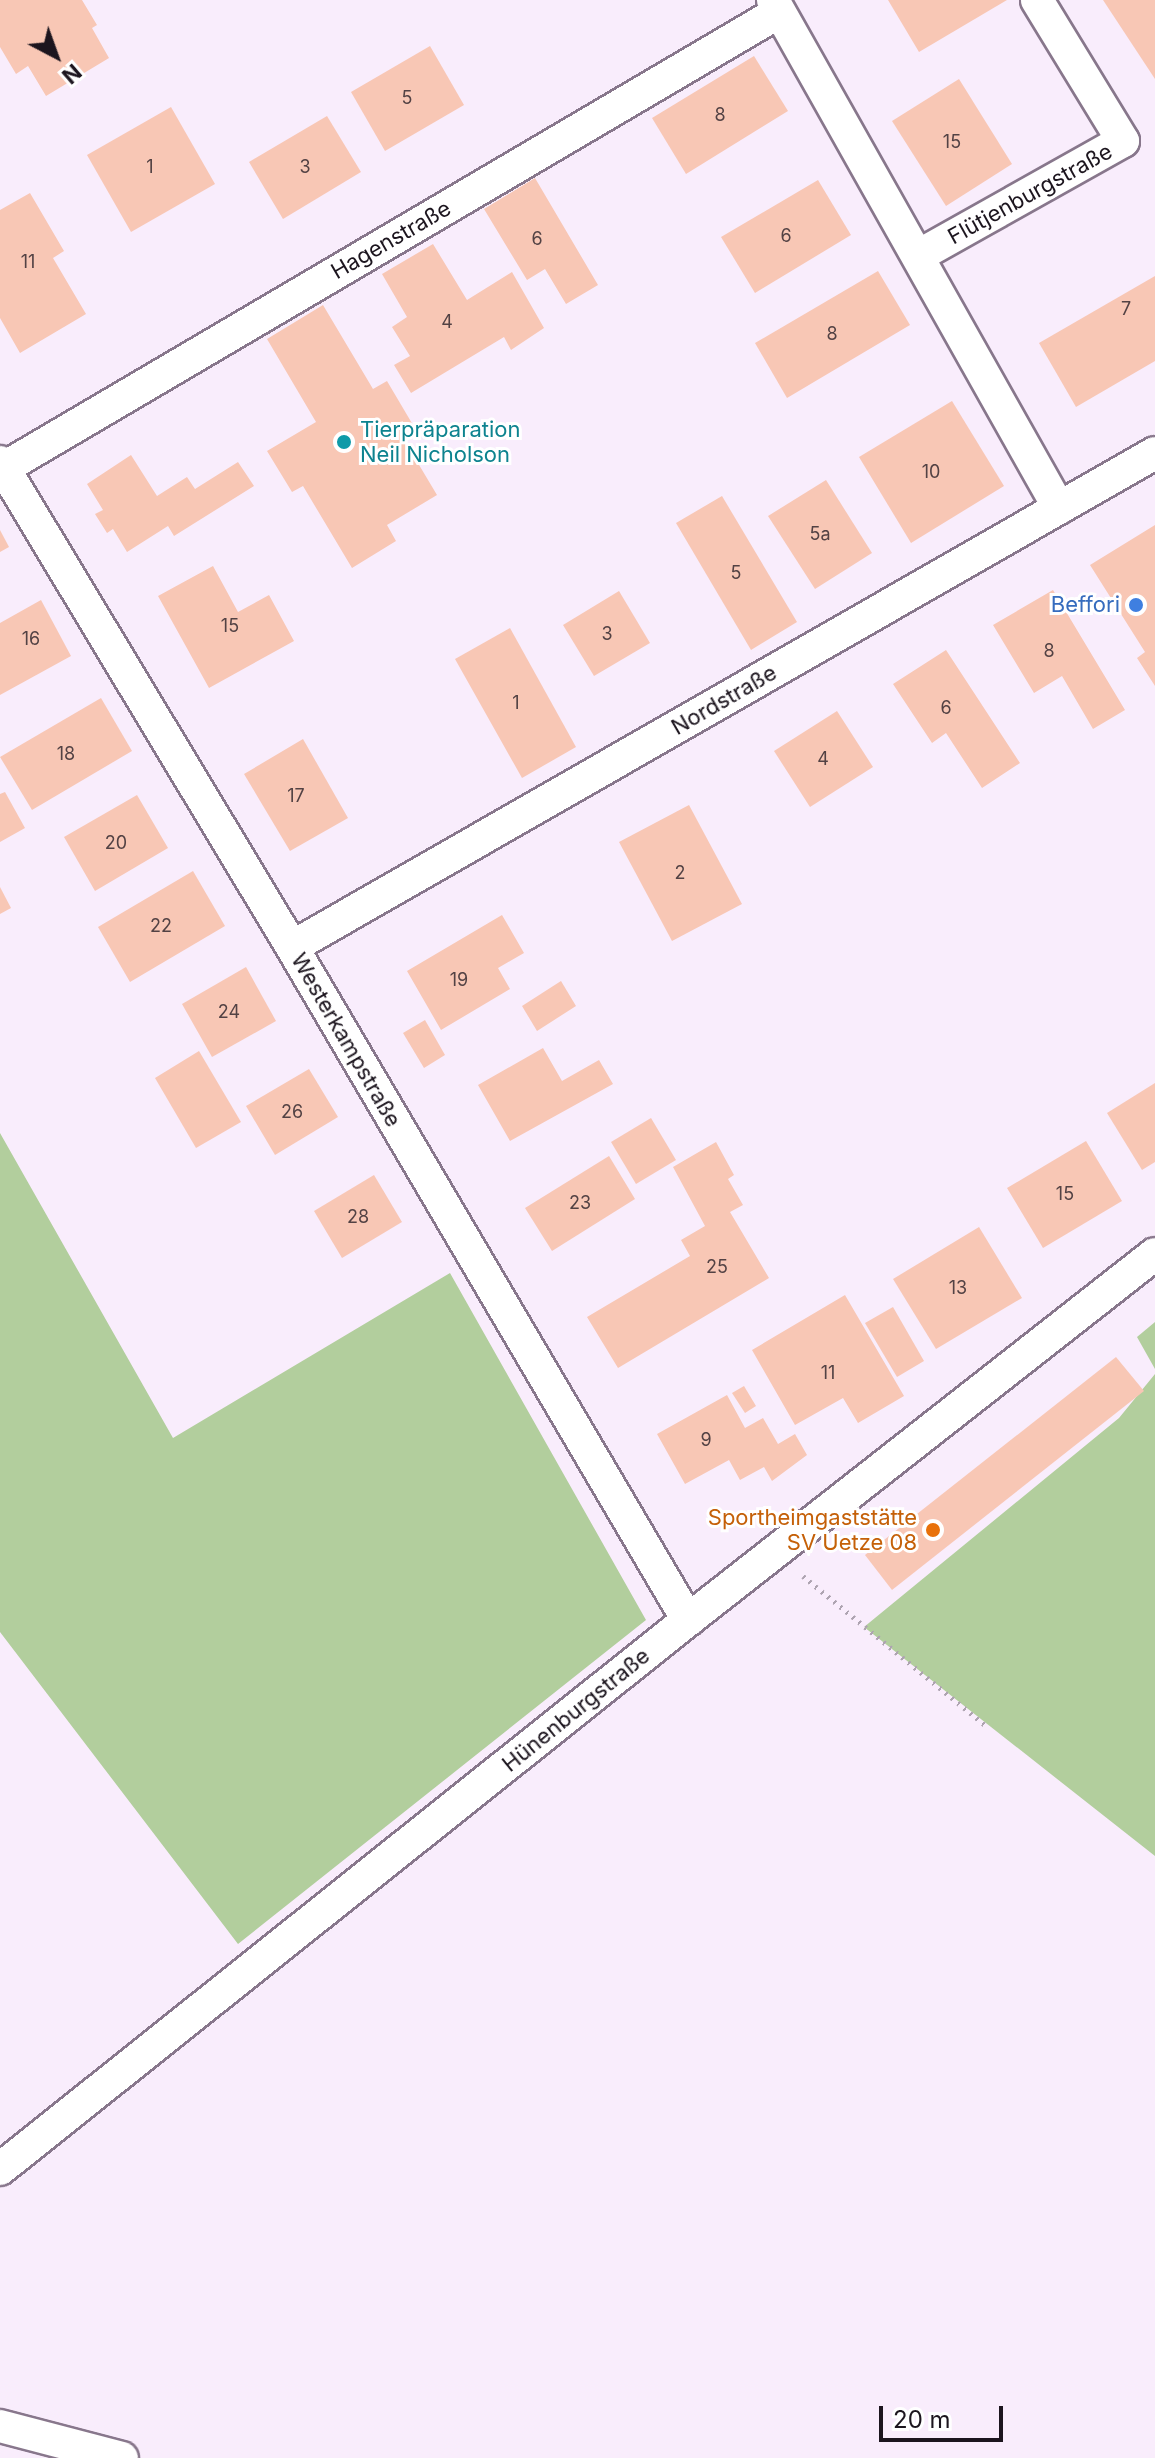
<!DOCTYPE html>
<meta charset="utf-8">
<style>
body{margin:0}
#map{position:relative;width:1155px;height:2458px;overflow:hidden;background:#f9edfc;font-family:Inter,sans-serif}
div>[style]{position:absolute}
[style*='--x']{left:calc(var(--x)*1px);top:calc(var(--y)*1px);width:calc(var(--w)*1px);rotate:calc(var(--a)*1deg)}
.green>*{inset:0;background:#b2ce9d}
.building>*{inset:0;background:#f8c7b5}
.path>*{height:5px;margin-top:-2.5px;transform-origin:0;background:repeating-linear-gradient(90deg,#aea4b1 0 2px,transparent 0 8px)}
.roads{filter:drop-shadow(2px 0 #88778c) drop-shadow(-2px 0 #88778c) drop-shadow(0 2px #88778c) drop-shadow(0 -2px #88778c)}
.street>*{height:32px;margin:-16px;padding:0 16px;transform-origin:16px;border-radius:16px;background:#fff}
.dots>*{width:22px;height:22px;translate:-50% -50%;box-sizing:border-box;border:4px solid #fff;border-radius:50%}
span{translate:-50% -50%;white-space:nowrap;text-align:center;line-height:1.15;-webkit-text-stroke:6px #fff;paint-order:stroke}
.number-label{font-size:18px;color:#534244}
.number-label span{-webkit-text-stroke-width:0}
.street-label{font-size:22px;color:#1c151e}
.culture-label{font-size:22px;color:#0d838f}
.left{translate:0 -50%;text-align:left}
.shop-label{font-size:22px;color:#366cbe}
.right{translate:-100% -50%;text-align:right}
.food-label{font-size:22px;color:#c56008}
.north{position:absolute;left:16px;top:16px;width:80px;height:80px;-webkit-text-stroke:6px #fff;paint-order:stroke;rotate:139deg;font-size:22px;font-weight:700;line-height:32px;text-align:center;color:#1c151e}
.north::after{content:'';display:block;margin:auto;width:28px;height:36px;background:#1c151e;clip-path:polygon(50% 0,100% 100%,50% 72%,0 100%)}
.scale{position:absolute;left:879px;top:2406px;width:124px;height:36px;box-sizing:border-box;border:4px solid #1c151e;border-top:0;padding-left:10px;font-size:24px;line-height:28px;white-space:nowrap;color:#1c151e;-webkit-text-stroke:6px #fff;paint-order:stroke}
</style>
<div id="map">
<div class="green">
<i style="clip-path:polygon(0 1133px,173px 1438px,450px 1273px,646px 1620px,238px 1944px,0 1632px)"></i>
<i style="clip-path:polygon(1155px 1322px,1155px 1369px,1137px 1337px)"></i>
<i style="clip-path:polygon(1155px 1374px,1155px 1856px,864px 1627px,1119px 1418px)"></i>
</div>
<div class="building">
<i style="clip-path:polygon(0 0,82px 0,97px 25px,92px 28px,109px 58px,46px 96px,28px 66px,16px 74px,0 47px)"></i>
<i style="clip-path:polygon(888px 0,1007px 0,919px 52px)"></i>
<i style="clip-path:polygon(1103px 0,1155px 0,1155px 79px)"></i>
<i style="clip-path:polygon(430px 46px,464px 105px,385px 151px,351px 92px)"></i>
<i style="clip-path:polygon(754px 56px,788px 111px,686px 174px,652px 118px)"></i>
<i style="clip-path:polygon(959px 79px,1012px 164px,946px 206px,892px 121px)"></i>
<i style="clip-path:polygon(171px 107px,215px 184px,131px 232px,87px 155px)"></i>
<i style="clip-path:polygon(327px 116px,361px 172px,283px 219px,249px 162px)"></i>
<i style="clip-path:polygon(535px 178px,598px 285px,566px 304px,545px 269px,527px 280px,484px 209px)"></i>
<i style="clip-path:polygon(818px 180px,851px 235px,755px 293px,721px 237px)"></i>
<i style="clip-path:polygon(30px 193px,64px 251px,53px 258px,86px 314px,20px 353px,0 318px,0 210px)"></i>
<i style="clip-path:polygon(433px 244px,467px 300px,512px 272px,544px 328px,511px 350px,504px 337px,411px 393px,394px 365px,410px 356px,392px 327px,407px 317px,382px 274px)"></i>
<i style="clip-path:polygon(878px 271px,910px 325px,787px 398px,755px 343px)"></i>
<i style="clip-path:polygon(1155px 276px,1155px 361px,1076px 407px,1039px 343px)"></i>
<i style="clip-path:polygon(323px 305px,373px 389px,387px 381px,413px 425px,400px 433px,437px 495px,387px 525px,396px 541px,352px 568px,303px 486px,292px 492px,267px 451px,316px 422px,267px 339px)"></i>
<i style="clip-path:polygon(952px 401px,1004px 486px,911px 543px,859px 457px)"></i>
<i style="clip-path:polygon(131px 455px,157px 496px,187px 477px,195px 489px,238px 462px,254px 486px,174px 536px,168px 526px,127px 552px,113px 529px,107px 533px,95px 514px,103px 510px,87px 484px)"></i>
<i style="clip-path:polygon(826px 480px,872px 553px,815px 589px,768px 516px)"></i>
<i style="clip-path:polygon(722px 496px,797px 622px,751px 650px,676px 523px)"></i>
<i style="clip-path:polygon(1155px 525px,1155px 686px,1137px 658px,1145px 652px,1090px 565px)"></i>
<i style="clip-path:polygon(0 530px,9px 547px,0 552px)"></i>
<i style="clip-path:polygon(213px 566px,238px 612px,269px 595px,294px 641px,209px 688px,158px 596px)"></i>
<i style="clip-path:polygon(1053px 590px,1125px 710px,1093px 729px,1062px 676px,1034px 693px,993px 625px)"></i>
<i style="clip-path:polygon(619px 591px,650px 643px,594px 676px,563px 625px)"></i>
<i style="clip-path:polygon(41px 600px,71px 656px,0 695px,0 623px)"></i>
<i style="clip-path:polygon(510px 628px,576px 747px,522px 778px,455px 659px)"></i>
<i style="clip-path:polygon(946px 650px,1020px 763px,982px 788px,946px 733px,932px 743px,893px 684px)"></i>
<i style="clip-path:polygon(101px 698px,132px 751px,32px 810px,0 757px)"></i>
<i style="clip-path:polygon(837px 711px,873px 767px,810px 807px,774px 751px)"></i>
<i style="clip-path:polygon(303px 739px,348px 818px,290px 851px,244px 774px)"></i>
<i style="clip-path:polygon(5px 792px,25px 828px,0 842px,0 794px)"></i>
<i style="clip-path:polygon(137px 795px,168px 848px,95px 891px,64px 837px)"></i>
<i style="clip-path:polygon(689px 805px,742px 904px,672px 941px,619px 842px)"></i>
<i style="clip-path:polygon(193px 871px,225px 926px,130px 982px,98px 927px)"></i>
<i style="clip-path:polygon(0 887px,11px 908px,0 914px)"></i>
<i style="clip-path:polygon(502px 915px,524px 953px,498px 968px,510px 989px,441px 1030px,407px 971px)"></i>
<i style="clip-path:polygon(246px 967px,276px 1021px,212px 1057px,182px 1004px)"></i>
<i style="clip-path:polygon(561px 981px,576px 1006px,537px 1031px,522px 1006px)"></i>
<i style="clip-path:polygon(425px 1020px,445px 1055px,424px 1068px,403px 1033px)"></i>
<i style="clip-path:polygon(543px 1048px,562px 1081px,599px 1060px,613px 1084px,510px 1141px,478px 1085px)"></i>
<i style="clip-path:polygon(199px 1051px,241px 1122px,196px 1148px,155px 1078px)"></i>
<i style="clip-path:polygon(309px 1069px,338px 1117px,275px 1155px,246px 1106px)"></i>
<i style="clip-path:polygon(1155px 1083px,1155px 1162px,1142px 1170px,1107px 1113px)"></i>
<i style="clip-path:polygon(651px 1118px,676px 1160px,636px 1184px,611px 1142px)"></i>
<i style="clip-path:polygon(1086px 1141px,1122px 1201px,1043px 1248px,1007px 1188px)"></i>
<i style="clip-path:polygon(716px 1142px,734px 1175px,728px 1179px,743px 1205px,730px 1212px,769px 1278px,618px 1368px,587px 1317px,690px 1256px,681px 1240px,705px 1226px,673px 1167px)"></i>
<i style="clip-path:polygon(609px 1156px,635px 1199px,552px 1251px,525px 1208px)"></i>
<i style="clip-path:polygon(374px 1175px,402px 1222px,342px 1258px,314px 1211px)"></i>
<i style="clip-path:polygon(979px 1227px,1022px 1298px,936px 1349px,893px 1279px)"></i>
<i style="clip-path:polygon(845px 1295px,904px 1396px,858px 1423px,843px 1398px,795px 1425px,752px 1350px)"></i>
<i style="clip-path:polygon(893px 1307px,924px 1361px,897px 1377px,865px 1323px)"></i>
<i style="clip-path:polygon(1116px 1357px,1144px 1391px,892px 1590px,865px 1555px)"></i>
<i style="clip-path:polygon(744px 1386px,756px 1406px,745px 1413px,732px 1393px)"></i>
<i style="clip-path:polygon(727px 1395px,745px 1428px,763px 1418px,778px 1444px,795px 1434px,807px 1455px,772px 1481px,764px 1467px,740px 1480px,729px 1460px,685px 1484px,657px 1434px)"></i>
</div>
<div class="path">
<i style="--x:803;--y:1576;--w:235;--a:39.3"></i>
</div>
<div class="roads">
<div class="street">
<i style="--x:773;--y:0;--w:583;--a:60.62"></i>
<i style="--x:918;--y:256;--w:235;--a:-29.3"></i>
<i style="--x:1123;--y:141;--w:165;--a:-121.4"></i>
<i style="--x:0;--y:462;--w:566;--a:58.95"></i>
<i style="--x:292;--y:947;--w:781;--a:59.53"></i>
<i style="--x:4;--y:468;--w:899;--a:-30.47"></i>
<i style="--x:292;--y:947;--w:994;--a:-29.79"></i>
<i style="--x:0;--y:2169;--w:880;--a:-38.59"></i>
<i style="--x:688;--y:1620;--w:593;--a:-38.09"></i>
<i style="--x:0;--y:2426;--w:126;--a:14.7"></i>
</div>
</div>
<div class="dots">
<i style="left:344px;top:442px;background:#0f9aa8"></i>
<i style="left:1136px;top:605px;background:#3f7fe0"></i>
<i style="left:933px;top:1530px;background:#e8710a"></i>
</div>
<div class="number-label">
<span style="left:407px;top:98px">5</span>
<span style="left:720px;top:115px">8</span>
<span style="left:952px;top:142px">15</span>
<span style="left:150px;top:167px">1</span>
<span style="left:305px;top:167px">3</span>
<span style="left:786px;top:236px">6</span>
<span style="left:537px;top:239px">6</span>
<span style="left:28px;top:262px">11</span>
<span style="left:1126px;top:309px">7</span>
<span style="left:447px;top:322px">4</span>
<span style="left:832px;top:334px">8</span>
<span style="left:931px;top:472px">10</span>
<span style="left:820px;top:534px">5a</span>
<span style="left:736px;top:573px">5</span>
<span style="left:230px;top:626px">15</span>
<span style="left:607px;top:634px">3</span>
<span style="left:31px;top:639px">16</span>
<span style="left:1049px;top:651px">8</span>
<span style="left:516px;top:703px">1</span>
<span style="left:946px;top:708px">6</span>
<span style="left:66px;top:754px">18</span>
<span style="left:823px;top:759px">4</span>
<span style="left:296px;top:796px">17</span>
<span style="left:116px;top:843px">20</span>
<span style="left:680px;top:873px">2</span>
<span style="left:161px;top:926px">22</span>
<span style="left:459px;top:980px">19</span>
<span style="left:229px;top:1012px">24</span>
<span style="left:292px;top:1112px">26</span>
<span style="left:1065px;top:1194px">15</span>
<span style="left:580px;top:1203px">23</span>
<span style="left:358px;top:1217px">28</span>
<span style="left:717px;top:1267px">25</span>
<span style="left:958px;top:1288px">13</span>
<span style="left:828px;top:1373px">11</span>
<span style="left:706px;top:1440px">9</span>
</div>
<div class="street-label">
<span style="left:1030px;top:194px;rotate:-29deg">Flütjenburgstraße</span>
<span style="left:391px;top:240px;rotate:-30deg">Hagenstraße</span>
<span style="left:724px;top:700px;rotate:-30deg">Nordstraße</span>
<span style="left:346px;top:1040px;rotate:60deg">Westerkampstraße</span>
<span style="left:576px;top:1710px;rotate:-39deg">Hünenburgstraße</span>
</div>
<div class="culture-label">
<span class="left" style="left:360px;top:442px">Tierpräparation<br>Neil Nicholson</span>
</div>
<div class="shop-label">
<span class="right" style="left:1120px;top:605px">Beffori</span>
</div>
<div class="food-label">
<span class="right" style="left:917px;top:1530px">Sportheimgaststätte<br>SV Uetze 08</span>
</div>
<div class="north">N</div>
<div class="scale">20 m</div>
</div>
